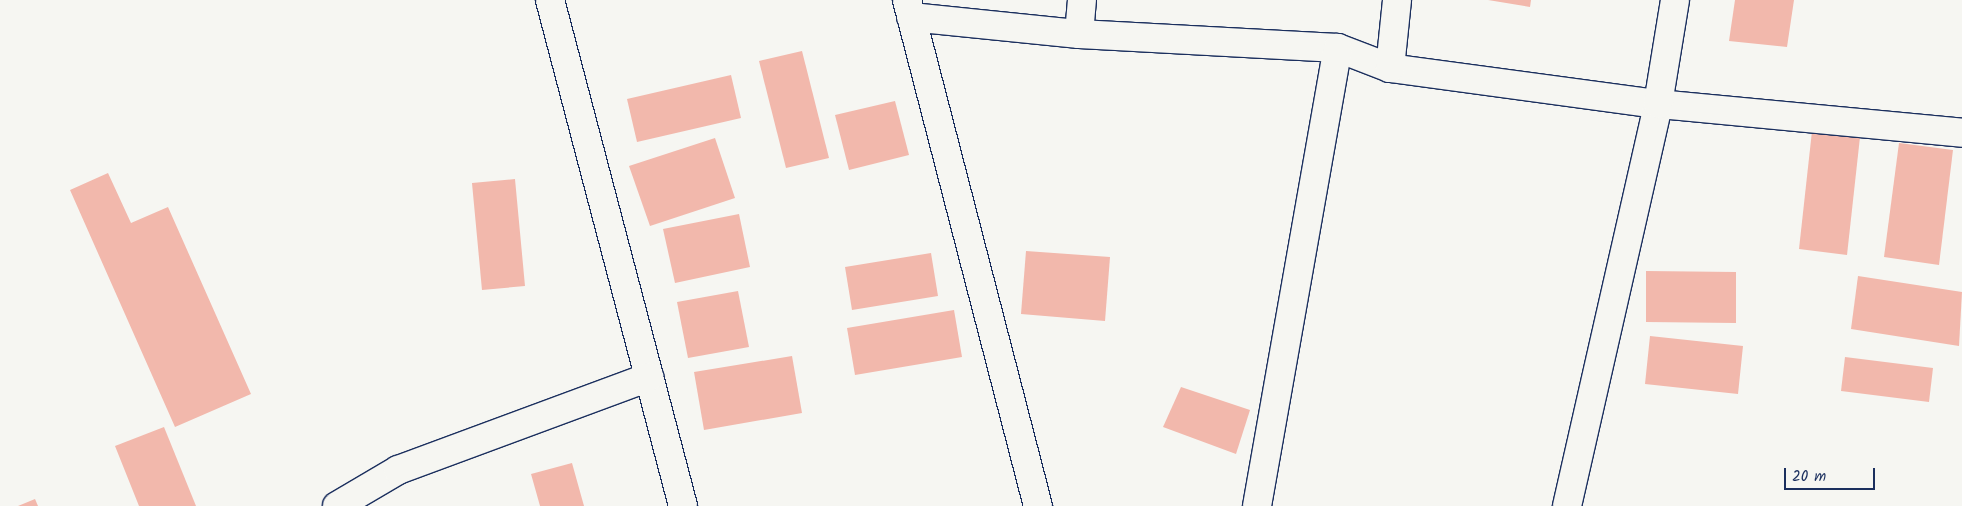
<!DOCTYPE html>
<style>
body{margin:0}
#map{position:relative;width:1962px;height:506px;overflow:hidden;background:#f6f6f2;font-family:Kalam,sans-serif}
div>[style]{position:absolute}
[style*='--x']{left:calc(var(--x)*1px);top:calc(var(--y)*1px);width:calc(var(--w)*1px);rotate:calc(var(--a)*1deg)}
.building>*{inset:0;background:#f2b8ac}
.roads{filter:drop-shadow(1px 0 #1b2f5e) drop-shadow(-1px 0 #1b2f5e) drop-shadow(0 1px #1b2f5e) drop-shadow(0 -1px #1b2f5e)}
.minor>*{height:28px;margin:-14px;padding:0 14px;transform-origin:14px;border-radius:14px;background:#f6f6f2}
span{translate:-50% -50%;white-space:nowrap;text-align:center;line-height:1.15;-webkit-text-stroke:5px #f6f6f2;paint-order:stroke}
.scale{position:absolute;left:1784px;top:468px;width:91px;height:22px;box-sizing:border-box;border:2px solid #1b2f5e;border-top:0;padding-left:6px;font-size:15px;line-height:18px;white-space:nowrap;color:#1b2f5e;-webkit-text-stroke:4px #f6f6f2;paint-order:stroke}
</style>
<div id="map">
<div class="building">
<i style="clip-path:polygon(1488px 0,1531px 0,1530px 7px)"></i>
<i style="clip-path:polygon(1735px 0,1794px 0,1787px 47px,1729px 41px)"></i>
<i style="clip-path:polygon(802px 51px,829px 158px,786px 168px,759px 61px)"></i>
<i style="clip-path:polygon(731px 75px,741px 118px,637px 142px,627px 99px)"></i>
<i style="clip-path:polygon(895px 101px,909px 155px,849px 170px,835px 115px)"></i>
<i style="clip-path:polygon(1812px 131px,1860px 137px,1847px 255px,1799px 249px)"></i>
<i style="clip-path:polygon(715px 138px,735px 198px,650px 226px,629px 166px)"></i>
<i style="clip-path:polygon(1899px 143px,1953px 150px,1939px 265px,1884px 257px)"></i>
<i style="clip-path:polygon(108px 173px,131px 223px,168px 207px,251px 394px,175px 427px,70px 190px)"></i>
<i style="clip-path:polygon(515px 179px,525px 286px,482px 290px,472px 183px)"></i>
<i style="clip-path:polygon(739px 214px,750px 267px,675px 283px,663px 229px)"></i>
<i style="clip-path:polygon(1026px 251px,1110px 257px,1105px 321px,1021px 314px)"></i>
<i style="clip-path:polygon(931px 253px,938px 296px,852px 310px,845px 267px)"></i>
<i style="clip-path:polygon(1646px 271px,1736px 272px,1736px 323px,1646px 322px)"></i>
<i style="clip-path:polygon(1858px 276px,1962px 292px,1959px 346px,1851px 329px)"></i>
<i style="clip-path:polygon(738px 291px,749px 347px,688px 358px,677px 302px)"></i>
<i style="clip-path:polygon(954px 310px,962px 357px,855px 375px,847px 328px)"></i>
<i style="clip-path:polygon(1650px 336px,1743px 346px,1738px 394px,1645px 384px)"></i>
<i style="clip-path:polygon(792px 356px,802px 413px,704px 430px,694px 372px)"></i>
<i style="clip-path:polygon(1845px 357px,1933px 368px,1929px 402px,1841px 391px)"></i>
<i style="clip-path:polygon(1181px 387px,1250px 410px,1236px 454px,1163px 427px)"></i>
<i style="clip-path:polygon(164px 427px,196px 506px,139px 506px,115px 446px)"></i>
<i style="clip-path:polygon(572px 463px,584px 506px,540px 506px,531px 474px)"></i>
<i style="clip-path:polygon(35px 499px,38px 506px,18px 506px)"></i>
</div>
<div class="roads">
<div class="minor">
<i style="--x:550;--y:0;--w:523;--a:75.27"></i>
<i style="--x:907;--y:0;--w:523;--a:75.49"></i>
<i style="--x:911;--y:17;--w:169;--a:5.8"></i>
<i style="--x:1079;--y:34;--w:259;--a:3.1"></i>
<i style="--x:1338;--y:48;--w:56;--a:21"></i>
<i style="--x:1390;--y:68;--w:270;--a:7.7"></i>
<i style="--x:1658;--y:104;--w:305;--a:5.4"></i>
<i style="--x:1079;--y:34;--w:34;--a:-85"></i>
<i style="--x:1390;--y:68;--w:68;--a:-84.1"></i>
<i style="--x:337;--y:506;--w:71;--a:-30.5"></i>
<i style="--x:398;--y:470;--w:268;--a:-20.3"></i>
<i style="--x:1257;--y:506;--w:465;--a:-80"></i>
<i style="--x:1567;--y:506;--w:412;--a:-77.2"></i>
<i style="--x:1658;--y:104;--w:105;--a:-80.7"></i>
</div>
</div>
<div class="scale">20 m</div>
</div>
